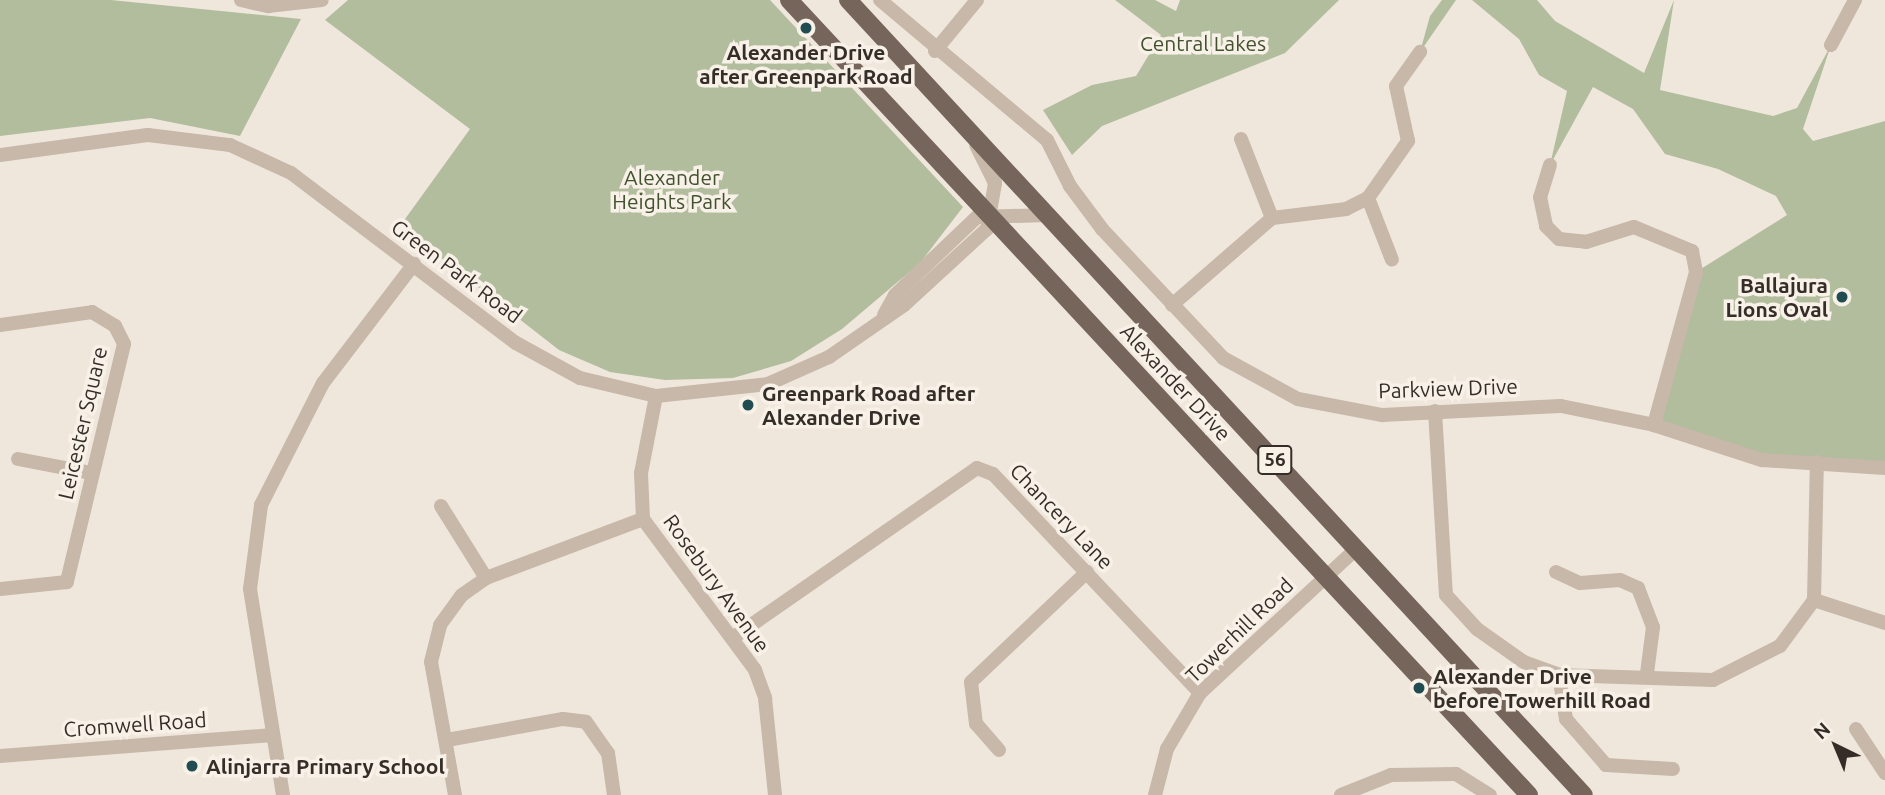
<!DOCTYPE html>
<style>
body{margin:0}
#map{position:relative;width:1885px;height:795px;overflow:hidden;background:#f0e7dc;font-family:Ubuntu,sans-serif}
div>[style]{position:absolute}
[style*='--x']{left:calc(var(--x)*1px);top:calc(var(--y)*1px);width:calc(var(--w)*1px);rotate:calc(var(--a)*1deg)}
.green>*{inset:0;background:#b1bd9d}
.street>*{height:14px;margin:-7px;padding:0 7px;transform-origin:7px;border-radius:7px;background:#c7b8a9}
.primary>*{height:18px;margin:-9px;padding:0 9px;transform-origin:9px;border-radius:9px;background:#75655b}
.dots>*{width:19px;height:19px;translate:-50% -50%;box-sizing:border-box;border:4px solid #f8f1e8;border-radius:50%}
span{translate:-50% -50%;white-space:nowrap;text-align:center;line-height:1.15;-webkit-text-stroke:7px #f8f1e8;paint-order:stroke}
.shield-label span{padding:2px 5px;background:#f8f1e8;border:2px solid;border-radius:5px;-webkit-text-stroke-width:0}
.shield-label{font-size:19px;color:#352d28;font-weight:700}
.park-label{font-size:21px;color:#42512e}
.poi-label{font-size:21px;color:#352d28;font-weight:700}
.right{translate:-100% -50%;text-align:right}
.left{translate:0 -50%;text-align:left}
.street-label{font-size:21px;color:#352d28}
.north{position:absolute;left:1801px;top:711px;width:70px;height:70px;-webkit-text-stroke:5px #f8f1e8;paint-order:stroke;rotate:317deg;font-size:19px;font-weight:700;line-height:28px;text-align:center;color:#352d28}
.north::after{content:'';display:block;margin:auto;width:24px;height:32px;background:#352d28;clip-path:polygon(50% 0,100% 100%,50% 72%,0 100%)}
</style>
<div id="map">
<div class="green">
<i style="clip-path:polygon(0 0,111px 0,301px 19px,240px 136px,150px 118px,0 136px)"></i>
<i style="clip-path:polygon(348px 0,770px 0,963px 207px,920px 263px,842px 329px,791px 361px,733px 378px,665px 380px,610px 372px,559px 350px,400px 226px,470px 129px,325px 20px)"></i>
<i style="clip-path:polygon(1115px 0,1155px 0,1176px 11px,1180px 0,1339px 0,1285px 53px,1102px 126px,1072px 155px,1043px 110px,1092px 85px,1136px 76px,1161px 35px)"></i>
<i style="clip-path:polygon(1442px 0,1456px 0,1420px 52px,1430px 16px)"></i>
<i style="clip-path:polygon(1472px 0,1537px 0,1555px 21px,1644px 73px,1674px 0,1660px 90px,1773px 116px,1797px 108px,1831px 45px,1803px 129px,1813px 141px,1885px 121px,1885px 468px,1762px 460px,1654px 425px,1696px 272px,1787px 215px,1776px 196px,1718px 169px,1665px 154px,1633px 109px,1593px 87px,1550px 165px,1567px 91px,1539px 75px,1519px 39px)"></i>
</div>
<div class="street">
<i style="--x:241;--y:0;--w:28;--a:13"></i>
<i style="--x:268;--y:6;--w:54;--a:-6.3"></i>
<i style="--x:880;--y:0;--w:218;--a:40"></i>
<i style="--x:1047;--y:140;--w:51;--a:63.4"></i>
<i style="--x:1070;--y:186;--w:54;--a:53.3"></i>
<i style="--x:1102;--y:229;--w:177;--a:46.8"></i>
<i style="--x:1223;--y:358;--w:85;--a:28.7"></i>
<i style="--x:1298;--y:399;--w:86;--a:10.8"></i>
<i style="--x:1382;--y:415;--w:179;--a:-2.9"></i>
<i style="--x:1561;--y:406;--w:95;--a:11.5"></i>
<i style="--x:1654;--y:425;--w:114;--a:18"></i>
<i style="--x:1762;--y:460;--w:123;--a:3.7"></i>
<i style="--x:1831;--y:45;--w:51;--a:-61.9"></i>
<i style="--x:935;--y:51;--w:66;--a:-50.5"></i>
<i style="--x:1241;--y:139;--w:85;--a:68.6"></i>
<i style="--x:0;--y:155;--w:149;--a:-7.7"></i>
<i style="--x:148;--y:135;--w:83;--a:7"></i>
<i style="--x:230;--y:145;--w:67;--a:24.7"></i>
<i style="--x:291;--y:173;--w:282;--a:37.1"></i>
<i style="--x:516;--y:343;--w:73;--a:28.7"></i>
<i style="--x:580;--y:378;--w:78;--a:13.3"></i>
<i style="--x:656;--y:396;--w:113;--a:-6.1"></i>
<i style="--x:768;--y:384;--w:67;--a:-23.9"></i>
<i style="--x:829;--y:357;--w:91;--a:-34.7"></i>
<i style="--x:904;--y:305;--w:113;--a:-42.5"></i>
<i style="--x:987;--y:229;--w:47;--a:-80.1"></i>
<i style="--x:995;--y:183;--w:42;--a:-116.6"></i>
<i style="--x:1550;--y:165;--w:34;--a:107"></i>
<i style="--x:1540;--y:197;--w:30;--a:78"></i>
<i style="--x:1546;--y:226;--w:18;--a:45"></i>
<i style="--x:1559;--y:239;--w:27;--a:6"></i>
<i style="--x:1586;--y:242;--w:50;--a:-17.4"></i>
<i style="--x:1634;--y:227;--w:63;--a:22.5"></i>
<i style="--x:1692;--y:251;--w:21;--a:79"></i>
<i style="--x:1696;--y:272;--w:159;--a:105.4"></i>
<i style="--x:1368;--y:198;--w:66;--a:68.8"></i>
<i style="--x:1172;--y:305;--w:133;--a:-41"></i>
<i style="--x:1272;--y:218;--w:75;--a:-6.9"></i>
<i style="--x:1346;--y:209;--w:25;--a:-27"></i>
<i style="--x:1368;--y:198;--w:70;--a:-54.9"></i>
<i style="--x:1408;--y:141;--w:56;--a:-102.3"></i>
<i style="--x:1396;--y:86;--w:42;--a:-54.8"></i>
<i style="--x:884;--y:315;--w:23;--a:-61"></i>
<i style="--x:895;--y:295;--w:113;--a:-43.6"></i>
<i style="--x:977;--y:217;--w:72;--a:-1.6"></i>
<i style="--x:0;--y:325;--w:93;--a:-8"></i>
<i style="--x:92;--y:312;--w:27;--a:31"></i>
<i style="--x:115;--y:326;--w:20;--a:63"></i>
<i style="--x:124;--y:344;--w:245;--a:103.5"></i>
<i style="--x:67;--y:582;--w:67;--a:174"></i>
<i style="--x:656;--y:396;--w:78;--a:101"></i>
<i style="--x:641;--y:473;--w:46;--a:87.5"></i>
<i style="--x:643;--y:519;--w:188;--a:53.4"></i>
<i style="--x:755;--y:670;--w:30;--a:70"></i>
<i style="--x:765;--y:698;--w:98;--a:84.1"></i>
<i style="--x:1435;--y:411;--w:184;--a:86.6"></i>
<i style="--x:1446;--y:595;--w:46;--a:47.6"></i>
<i style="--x:1477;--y:629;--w:57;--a:35.1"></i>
<i style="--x:1524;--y:662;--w:37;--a:20"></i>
<i style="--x:1559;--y:675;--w:154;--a:1.9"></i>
<i style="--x:1713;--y:680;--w:75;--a:-26.9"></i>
<i style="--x:1780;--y:646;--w:57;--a:-53.5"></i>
<i style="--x:1814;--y:600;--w:138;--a:-88.8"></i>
<i style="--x:18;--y:459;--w:74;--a:10.9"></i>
<i style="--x:441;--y:506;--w:85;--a:58"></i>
<i style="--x:1556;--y:572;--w:26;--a:25"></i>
<i style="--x:1580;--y:583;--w:40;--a:-4.3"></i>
<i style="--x:1620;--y:580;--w:20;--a:24"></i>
<i style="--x:1638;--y:588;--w:42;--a:69"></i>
<i style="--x:1653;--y:627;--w:46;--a:97.4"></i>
<i style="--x:1814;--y:600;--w:75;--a:17.9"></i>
<i style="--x:734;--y:637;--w:296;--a:-34.8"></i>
<i style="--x:977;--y:468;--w:17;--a:21"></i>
<i style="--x:993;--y:474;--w:301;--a:46.6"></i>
<i style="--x:1559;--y:675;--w:45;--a:81"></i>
<i style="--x:1566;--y:719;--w:61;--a:49"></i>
<i style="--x:1606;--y:765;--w:67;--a:3.4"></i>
<i style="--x:1856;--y:729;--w:53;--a:56.6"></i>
<i style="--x:447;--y:740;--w:118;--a:-10.3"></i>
<i style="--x:563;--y:719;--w:23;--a:7"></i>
<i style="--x:586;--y:722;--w:38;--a:55"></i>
<i style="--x:608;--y:753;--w:42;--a:81.9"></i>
<i style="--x:999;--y:750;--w:35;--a:-131"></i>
<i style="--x:976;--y:724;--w:42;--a:-96.8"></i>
<i style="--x:971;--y:682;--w:160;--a:-43.5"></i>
<i style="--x:0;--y:756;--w:274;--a:-4.4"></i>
<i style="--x:283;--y:795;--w:209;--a:-99.1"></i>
<i style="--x:250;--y:589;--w:85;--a:-82.5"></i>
<i style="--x:261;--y:505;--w:137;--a:-63.1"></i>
<i style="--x:323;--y:383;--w:150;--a:-52.6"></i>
<i style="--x:455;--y:795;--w:135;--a:-100.2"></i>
<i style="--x:431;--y:662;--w:38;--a:-76"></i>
<i style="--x:440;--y:625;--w:37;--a:-54"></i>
<i style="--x:462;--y:595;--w:29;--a:-35"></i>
<i style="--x:486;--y:578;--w:168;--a:-20.6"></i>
<i style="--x:1155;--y:795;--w:48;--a:-75.4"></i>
<i style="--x:1167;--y:749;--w:65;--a:-59.5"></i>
<i style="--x:1200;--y:693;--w:214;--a:-42.7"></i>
<i style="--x:1341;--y:795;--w:54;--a:-21.8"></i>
<i style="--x:1391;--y:775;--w:65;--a:-0.9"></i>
<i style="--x:1456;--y:774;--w:40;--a:32"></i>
</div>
<div class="primary">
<i style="--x:789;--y:0;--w:1086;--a:47.05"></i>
<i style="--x:848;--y:0;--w:1083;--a:47.21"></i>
</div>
<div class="dots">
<i style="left:806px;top:28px;background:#214d52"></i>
<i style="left:1842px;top:297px;background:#214d52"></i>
<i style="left:748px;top:405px;background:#214d52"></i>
<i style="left:1419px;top:688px;background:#214d52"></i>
<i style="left:192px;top:766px;background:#214d52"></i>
</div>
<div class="shield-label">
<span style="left:1275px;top:460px">56</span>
</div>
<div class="park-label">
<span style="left:1203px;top:43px">Central Lakes</span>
<span style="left:672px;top:189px">Alexander<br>Heights Park</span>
</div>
<div class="poi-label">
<span style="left:806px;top:64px">Alexander Drive<br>after Greenpark Road</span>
<span class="right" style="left:1828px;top:297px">Ballajura<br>Lions Oval</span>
<span class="left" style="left:762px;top:405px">Greenpark Road after<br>Alexander Drive</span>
<span class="left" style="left:1433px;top:688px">Alexander Drive<br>before Towerhill Road</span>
<span class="left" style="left:206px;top:766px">Alinjarra Primary School</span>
</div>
<div class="street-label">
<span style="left:457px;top:271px;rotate:37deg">Green Park Road</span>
<span style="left:1176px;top:382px;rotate:47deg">Alexander Drive</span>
<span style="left:1448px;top:388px;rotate:-2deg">Parkview Drive</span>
<span style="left:82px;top:423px;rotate:-77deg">Leicester Square</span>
<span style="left:1062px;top:516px;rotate:46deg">Chancery Lane</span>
<span style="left:717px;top:583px;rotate:54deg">Rosebury Avenue</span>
<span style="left:1239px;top:630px;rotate:-44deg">Towerhill Road</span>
<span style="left:135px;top:724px;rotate:-4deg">Cromwell Road</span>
</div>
<div class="north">N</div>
</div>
